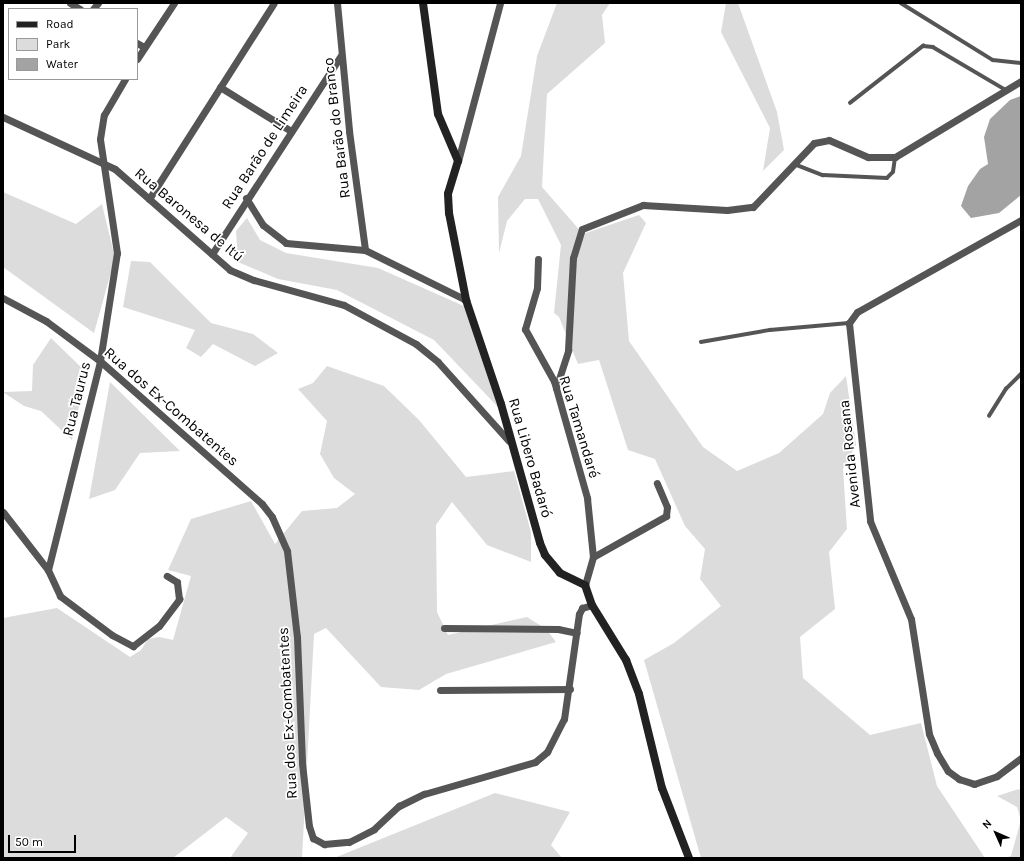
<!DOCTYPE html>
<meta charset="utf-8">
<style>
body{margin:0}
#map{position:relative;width:1024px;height:861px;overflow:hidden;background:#fff;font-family:Karla,sans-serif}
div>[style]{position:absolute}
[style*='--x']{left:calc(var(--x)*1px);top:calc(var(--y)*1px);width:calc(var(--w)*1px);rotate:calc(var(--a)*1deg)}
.green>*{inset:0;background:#dcdcdc}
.water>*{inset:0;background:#a3a3a3}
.lane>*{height:3.5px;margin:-1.75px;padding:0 1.75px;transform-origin:1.75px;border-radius:1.75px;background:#555}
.street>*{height:7px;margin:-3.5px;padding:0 3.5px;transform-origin:3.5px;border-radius:3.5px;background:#555}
.secondary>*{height:8px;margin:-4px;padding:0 4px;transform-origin:4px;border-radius:4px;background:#222}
span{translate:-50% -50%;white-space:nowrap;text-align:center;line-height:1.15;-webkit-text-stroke:3.5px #fff;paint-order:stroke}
.street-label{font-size:15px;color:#000}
.frame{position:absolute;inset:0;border:4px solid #000;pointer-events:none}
.legend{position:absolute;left:8px;top:8px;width:130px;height:72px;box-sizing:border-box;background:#fff;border:1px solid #999;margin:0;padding:5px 7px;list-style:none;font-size:12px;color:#000}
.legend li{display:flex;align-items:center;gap:8px;height:20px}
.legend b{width:20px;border:1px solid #999}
.north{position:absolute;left:976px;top:813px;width:40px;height:40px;-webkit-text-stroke:3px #fff;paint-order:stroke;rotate:315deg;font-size:11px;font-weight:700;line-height:16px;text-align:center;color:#000}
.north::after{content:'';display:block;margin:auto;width:14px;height:18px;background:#000;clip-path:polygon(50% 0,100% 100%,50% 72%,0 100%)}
.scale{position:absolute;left:8px;top:835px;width:68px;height:18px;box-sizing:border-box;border:2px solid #000;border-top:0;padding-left:5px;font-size:12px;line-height:14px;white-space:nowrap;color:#000;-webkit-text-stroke:3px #fff;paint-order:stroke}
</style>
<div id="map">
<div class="green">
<i style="clip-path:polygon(557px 3px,610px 3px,602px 15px,605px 43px,547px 94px,542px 187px,583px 234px,639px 215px,646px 223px,623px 273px,629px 341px,703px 447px,737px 471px,779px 453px,823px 414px,830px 393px,846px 376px,856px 445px,843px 469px,847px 529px,829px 552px,835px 609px,800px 637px,803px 678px,870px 735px,921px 723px,937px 786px,985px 858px,701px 858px,644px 660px,674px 643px,721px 606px,700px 579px,705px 549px,685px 526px,655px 459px,628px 450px,599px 360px,578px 364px,559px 317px,554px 313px,561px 245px,538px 199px,525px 199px,507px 221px,499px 253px,498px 197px,521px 156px,537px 56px)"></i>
<i style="clip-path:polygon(726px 3px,738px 3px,777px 112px,784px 150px,763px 171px,770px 128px,721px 32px)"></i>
<i style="clip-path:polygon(3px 192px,76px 224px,102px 204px,115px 258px,94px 333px,3px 267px)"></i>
<i style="clip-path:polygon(247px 218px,260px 240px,286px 253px,378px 268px,466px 307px,498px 407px,434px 340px,337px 290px,278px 279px,238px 262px,236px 231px)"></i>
<i style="clip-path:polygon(131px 261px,150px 262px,211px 323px,253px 334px,278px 353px,255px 366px,213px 344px,201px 357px,186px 348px,195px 330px,123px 307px)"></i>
<i style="clip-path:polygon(51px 338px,86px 372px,72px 440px,41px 411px,24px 406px,3px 392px,32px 391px,33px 365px)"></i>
<i style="clip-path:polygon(327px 366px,384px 386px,419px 420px,466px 477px,514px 471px,531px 532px,531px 562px,487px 545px,452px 502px,436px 525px,437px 612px,448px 635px,527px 617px,546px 629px,556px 642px,446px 674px,419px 690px,381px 687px,326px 628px,314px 634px,302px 858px,230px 858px,248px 833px,226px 817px,173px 858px,3px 858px,3px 618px,57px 608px,130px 657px,141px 650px,148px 639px,159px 637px,173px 640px,191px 576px,168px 570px,191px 519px,251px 501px,275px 544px,302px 511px,337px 508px,355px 494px,334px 478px,320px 454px,327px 421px,298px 389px,313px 383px)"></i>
<i style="clip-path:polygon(110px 382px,180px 451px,140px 453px,115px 490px,89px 499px)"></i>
<i style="clip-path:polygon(1019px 789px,1021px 791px,1021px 858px,1005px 858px,1011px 856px,1021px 820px,1017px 807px,997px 796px)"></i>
<i style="clip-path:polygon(495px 793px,570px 812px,551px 845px,562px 858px,334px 858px)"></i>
</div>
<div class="water">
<i style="clip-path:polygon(1021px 96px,1021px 195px,999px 213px,971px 218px,961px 206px,968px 186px,980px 169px,988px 164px,984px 137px,990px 119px,1010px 100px)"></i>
</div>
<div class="lane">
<i style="--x:901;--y:3;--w:108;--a:31.8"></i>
<i style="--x:993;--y:60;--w:28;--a:6"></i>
<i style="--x:850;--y:103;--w:93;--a:-38"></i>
<i style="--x:923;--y:46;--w:10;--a:6"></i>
<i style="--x:933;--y:47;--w:85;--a:30.5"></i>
<i style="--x:794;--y:164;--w:31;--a:21"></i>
<i style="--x:823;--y:175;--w:64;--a:2.7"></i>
<i style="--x:887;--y:178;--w:8;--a:-45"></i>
<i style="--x:893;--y:172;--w:15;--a:-82"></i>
<i style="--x:701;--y:342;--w:70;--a:-9.9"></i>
<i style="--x:770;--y:330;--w:79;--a:-5.1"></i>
<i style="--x:989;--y:416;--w:32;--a:-58"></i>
<i style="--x:1006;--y:389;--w:21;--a:-45"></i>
</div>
<div class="street">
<i style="--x:70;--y:3;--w:12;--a:31"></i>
<i style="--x:337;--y:3;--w:129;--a:84.6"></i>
<i style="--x:349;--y:131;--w:120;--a:82.3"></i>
<i style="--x:93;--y:9;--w:8;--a:-50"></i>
<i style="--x:137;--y:43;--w:8;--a:30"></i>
<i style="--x:137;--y:59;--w:67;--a:-56.5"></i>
<i style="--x:220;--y:87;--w:84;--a:31.8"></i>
<i style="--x:3;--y:117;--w:123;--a:24.9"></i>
<i style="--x:115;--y:169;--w:153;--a:41.3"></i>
<i style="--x:230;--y:270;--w:26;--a:23"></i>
<i style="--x:254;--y:280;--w:93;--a:15.5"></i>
<i style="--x:344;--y:305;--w:82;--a:28.4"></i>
<i style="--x:416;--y:344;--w:28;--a:39"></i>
<i style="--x:438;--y:362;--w:106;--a:48.1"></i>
<i style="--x:458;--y:161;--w:163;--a:-75.1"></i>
<i style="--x:246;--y:198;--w:32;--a:58"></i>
<i style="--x:263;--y:225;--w:29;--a:38"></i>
<i style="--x:286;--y:243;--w:79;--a:5.1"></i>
<i style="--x:365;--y:250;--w:113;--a:26.3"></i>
<i style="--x:149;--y:199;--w:232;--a:-57.5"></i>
<i style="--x:1021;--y:220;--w:188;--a:150.7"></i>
<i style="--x:857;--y:312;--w:14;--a:126"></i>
<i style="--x:849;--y:323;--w:199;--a:83.9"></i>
<i style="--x:870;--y:521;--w:106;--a:67.3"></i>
<i style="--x:911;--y:619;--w:116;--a:81.1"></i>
<i style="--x:929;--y:734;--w:21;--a:67"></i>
<i style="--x:937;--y:753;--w:21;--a:59"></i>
<i style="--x:948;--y:771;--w:14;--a:36"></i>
<i style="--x:959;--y:779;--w:16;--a:18"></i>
<i style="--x:974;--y:784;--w:24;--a:-19"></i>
<i style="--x:997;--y:776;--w:30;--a:-37"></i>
<i style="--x:212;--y:254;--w:237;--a:-57"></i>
<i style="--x:538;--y:259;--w:29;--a:92"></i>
<i style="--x:537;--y:288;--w:43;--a:106.3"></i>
<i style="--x:525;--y:329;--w:60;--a:60.9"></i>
<i style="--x:554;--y:381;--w:122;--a:74.2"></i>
<i style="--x:587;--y:498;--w:59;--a:84.2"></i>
<i style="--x:593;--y:557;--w:29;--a:106"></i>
<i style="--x:3;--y:298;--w:49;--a:28.1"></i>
<i style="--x:46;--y:321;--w:67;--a:36.5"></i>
<i style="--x:100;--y:361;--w:216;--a:41.4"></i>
<i style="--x:262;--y:504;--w:16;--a:52"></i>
<i style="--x:272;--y:517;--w:37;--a:66"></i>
<i style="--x:287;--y:551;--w:87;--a:83.4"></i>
<i style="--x:297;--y:637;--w:126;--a:87.7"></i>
<i style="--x:302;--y:763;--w:63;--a:83.7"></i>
<i style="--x:309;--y:826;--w:13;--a:72"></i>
<i style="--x:313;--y:838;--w:13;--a:29"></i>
<i style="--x:324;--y:844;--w:25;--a:-5"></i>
<i style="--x:349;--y:842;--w:28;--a:-27"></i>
<i style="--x:374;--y:829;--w:34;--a:-43"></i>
<i style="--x:399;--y:806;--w:28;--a:-26"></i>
<i style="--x:424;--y:794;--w:116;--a:-16.1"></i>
<i style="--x:535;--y:762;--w:16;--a:-40"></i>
<i style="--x:547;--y:752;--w:37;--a:-63"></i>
<i style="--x:564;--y:719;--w:106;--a:-81.9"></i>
<i style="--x:579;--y:614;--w:7;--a:-63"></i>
<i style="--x:582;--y:608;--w:10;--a:-17"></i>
<i style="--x:556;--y:388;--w:40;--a:-72"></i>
<i style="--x:568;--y:350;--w:92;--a:-86.9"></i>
<i style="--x:573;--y:258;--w:30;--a:-73"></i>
<i style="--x:582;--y:229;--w:66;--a:-21.5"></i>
<i style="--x:643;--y:205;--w:84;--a:3.4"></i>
<i style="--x:727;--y:210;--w:26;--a:-7"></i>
<i style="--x:753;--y:207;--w:88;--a:-46.4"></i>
<i style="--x:814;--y:143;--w:15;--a:-11"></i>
<i style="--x:829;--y:140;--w:43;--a:23.6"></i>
<i style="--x:868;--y:157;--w:27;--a:0"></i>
<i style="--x:895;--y:157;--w:147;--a:-31.1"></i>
<i style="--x:3;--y:512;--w:73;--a:52.2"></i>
<i style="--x:48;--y:570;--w:29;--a:65"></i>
<i style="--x:60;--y:596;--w:65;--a:36.9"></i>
<i style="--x:112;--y:635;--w:24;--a:28"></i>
<i style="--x:133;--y:646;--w:33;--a:-38"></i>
<i style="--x:159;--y:626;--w:34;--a:-53"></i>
<i style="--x:179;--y:599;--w:17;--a:-97"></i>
<i style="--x:177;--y:582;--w:12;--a:-149"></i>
<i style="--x:593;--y:557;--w:84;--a:-29.3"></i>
<i style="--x:666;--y:516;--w:9;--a:-84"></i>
<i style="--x:667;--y:507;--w:26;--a:-113"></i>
<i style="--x:48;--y:570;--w:215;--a:-76"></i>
<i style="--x:100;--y:361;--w:109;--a:-81.1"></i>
<i style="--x:117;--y:253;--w:115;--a:-98.5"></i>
<i style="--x:100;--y:139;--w:24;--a:-81"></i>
<i style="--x:104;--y:115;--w:42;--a:-59.7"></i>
<i style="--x:444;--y:628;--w:114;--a:0.5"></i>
<i style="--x:558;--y:629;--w:19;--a:12"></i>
<i style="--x:440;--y:690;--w:130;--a:-0.4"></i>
</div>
<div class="secondary">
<i style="--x:423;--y:3;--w:112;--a:82.3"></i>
<i style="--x:438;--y:114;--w:51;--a:66.9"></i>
<i style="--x:458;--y:161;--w:34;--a:107"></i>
<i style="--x:448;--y:194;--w:19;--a:87"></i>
<i style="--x:449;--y:213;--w:89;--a:78.9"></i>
<i style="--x:466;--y:300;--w:110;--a:71.4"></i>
<i style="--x:501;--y:404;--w:144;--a:74.3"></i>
<i style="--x:540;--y:543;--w:13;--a:67"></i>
<i style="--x:545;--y:555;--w:23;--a:50"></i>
<i style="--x:560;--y:573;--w:28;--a:26"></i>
<i style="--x:585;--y:585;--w:21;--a:71"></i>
<i style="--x:592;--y:605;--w:65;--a:58.3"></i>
<i style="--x:626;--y:660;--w:36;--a:69"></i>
<i style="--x:639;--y:694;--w:97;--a:76.3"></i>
<i style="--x:662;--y:788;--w:75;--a:68.9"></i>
</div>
<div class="street-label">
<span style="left:337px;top:128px;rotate:-97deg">Rua Barão do Branco</span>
<span style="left:265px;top:147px;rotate:-57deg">Rua Barão de Limeira</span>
<span style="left:189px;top:215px;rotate:40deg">Rua Baronesa de Itú</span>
<span style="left:77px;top:399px;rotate:-76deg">Rua Taurus</span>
<span style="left:171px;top:407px;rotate:41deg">Rua dos Ex-Combatentes</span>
<span style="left:579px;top:427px;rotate:73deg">Rua Tamandaré</span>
<span style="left:850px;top:454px;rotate:-96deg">Avenida Rosana</span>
<span style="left:530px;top:458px;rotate:74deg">Rua Libero Badaró</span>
<span style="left:288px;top:713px;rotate:-93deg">Rua dos Ex-Combatentes</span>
</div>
<div class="frame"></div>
<ul class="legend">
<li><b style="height:5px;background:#222"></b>Road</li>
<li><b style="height:11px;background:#dcdcdc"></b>Park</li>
<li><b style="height:11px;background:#a3a3a3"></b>Water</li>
</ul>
<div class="north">N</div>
<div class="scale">50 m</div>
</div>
